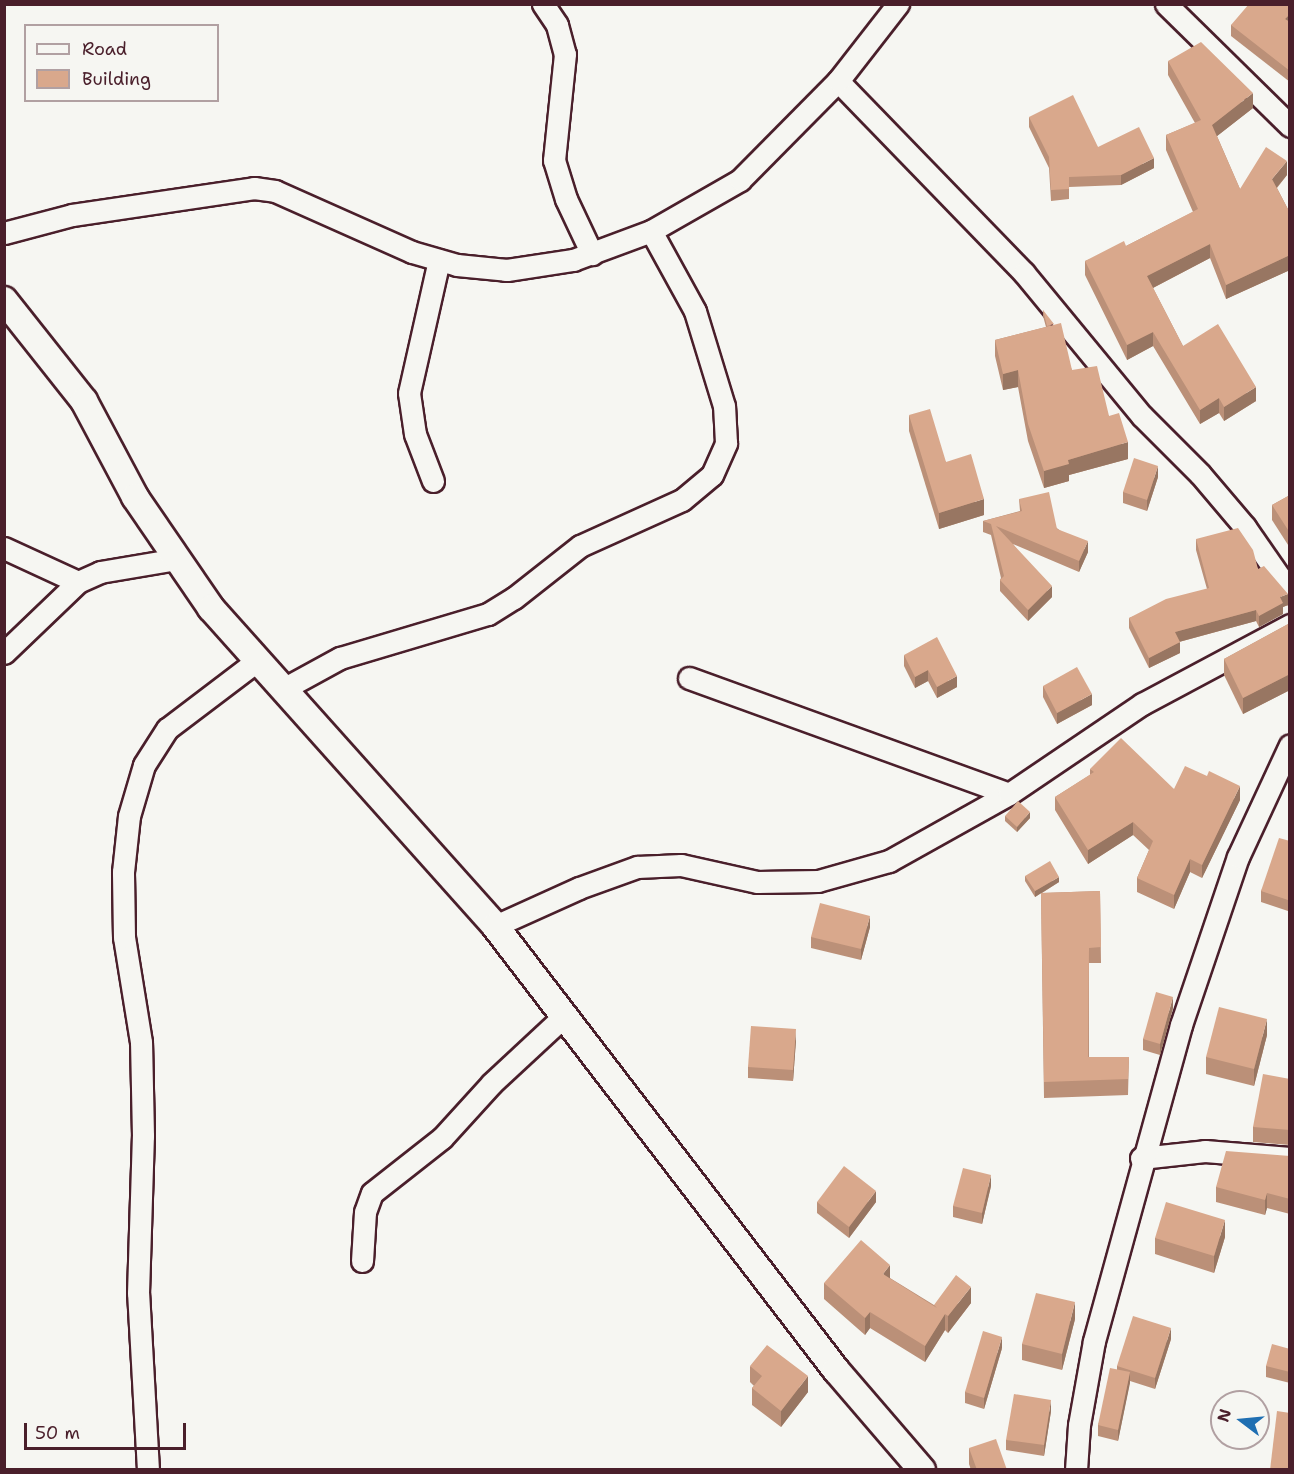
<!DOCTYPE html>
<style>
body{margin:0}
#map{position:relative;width:1294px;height:1474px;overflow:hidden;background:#f6f6f2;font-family:"Shantell Sans",sans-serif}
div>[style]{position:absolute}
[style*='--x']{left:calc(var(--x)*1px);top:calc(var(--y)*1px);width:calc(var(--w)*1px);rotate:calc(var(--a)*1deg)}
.roads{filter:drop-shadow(2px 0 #4a1f2b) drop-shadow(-2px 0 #4a1f2b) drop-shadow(0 2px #4a1f2b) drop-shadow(0 -2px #4a1f2b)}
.minor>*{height:21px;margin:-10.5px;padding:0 10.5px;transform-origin:10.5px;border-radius:10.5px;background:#f6f6f2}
.tertiary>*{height:26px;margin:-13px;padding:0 13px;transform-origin:13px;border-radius:13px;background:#f6f6f2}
.wall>*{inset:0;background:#bb9078}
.shaded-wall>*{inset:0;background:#987662}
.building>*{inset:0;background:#d9a88c}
span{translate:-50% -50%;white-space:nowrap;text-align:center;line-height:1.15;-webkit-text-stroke:4.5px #f6f6f2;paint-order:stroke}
.frame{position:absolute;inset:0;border:6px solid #4a1f2b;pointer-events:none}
.legend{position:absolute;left:24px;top:24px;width:195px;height:78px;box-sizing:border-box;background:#f6f6f2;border:2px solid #b1a0a2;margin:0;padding:8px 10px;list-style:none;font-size:18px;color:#4a1f2b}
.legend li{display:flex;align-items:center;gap:12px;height:30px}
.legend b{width:30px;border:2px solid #b1a0a2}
.north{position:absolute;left:1210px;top:1390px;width:60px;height:60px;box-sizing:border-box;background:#f6f6f2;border:2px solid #b1a0a2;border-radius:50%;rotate:286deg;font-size:16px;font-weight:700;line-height:24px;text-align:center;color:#4a1f2b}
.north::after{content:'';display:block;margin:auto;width:21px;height:27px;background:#1f6fb2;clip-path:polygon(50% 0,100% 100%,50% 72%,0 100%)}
.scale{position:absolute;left:24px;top:1423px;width:162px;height:27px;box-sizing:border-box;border:3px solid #4a1f2b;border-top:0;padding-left:8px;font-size:18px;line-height:21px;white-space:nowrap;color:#4a1f2b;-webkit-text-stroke:4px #f6f6f2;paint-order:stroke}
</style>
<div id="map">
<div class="roads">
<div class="minor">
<i style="--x:543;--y:4;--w:25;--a:56"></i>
<i style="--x:557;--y:25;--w:30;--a:75"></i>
<i style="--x:565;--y:54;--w:107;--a:95.9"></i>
<i style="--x:554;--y:160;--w:41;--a:72.9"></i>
<i style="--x:566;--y:199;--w:61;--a:64.7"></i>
<i style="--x:1166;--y:4;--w:174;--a:44.5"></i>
<i style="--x:838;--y:81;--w:267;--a:45.9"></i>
<i style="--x:1024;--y:273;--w:185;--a:50.5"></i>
<i style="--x:1142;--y:416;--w:82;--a:45"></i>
<i style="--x:1200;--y:474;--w:70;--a:49.7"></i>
<i style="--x:1245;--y:527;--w:79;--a:55.3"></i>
<i style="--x:4;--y:233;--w:70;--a:-14.8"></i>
<i style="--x:72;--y:215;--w:184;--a:-8.4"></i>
<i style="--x:254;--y:188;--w:21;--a:8"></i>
<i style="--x:275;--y:191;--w:150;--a:24"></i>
<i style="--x:412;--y:252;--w:47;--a:16.1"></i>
<i style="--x:457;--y:265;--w:50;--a:5.7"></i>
<i style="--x:507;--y:270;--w:67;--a:-8.6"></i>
<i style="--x:573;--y:260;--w:83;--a:-20.4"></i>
<i style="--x:651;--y:231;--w:103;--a:-29.8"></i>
<i style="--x:740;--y:180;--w:139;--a:-45.3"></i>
<i style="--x:838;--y:81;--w:98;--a:-52.1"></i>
<i style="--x:433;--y:481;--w:50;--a:-111"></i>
<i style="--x:415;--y:434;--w:41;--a:-98.3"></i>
<i style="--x:409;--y:393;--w:136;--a:-77.3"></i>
<i style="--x:4;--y:548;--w:81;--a:24.7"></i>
<i style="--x:4;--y:653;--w:103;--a:-43.8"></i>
<i style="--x:78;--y:582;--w:24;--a:-24"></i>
<i style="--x:100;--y:572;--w:78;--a:-9.6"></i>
<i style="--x:689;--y:678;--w:340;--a:19.9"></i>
<i style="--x:285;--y:688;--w:63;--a:-28.6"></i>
<i style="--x:340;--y:658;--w:154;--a:-16.6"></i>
<i style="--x:488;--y:614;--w:31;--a:-32"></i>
<i style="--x:514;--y:598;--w:84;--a:-38.2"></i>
<i style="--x:580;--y:546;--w:112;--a:-24.3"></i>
<i style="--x:682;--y:500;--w:39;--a:-40"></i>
<i style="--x:712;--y:475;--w:35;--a:-66"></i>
<i style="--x:726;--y:443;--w:37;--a:-93"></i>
<i style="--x:724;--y:406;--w:99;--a:-107"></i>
<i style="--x:695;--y:311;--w:91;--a:-118.8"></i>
<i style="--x:495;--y:926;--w:92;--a:-24.3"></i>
<i style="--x:579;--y:888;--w:62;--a:-19.9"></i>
<i style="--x:637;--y:867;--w:44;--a:-2.6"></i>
<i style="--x:681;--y:865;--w:78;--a:12.6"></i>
<i style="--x:757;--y:882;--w:61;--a:-0.9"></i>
<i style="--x:818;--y:881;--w:74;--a:-15.7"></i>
<i style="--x:889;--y:861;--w:137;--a:-29.2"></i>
<i style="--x:1009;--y:794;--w:161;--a:-34.1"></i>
<i style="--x:1142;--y:704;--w:168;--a:-28.1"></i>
<i style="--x:1141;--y:1158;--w:64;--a:-6.2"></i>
<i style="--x:1205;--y:1151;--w:85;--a:4.7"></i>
<i style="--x:362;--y:1261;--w:49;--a:-86.5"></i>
<i style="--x:365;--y:1212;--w:20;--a:-70"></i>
<i style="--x:372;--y:1193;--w:89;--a:-38.2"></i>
<i style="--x:442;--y:1138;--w:74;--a:-47.7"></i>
<i style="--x:492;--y:1083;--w:96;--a:-42.9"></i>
<i style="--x:148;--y:1470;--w:177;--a:-93.2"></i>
<i style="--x:138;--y:1293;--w:157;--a:-88.2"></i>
<i style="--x:143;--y:1136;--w:94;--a:-91.2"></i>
<i style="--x:141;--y:1042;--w:106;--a:-99.2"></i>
<i style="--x:124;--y:937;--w:65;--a:-90.9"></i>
<i style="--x:123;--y:872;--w:56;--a:-83.9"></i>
<i style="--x:129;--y:816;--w:53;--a:-73.6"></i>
<i style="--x:144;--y:765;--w:43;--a:-57.4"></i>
<i style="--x:167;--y:729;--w:114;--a:-37.2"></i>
<i style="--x:1076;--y:1470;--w:45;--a:-86.2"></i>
<i style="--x:1079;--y:1425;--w:85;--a:-79.9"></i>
<i style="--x:1094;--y:1341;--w:328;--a:-74.6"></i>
<i style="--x:1181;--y:1025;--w:177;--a:-71.3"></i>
<i style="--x:1238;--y:857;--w:123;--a:-65.1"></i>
</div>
<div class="tertiary">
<i style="--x:4;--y:300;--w:129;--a:51.6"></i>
<i style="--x:84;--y:401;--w:109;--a:62"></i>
<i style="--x:135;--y:497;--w:135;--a:55.6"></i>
<i style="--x:211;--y:608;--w:426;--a:48.2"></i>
<i style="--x:495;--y:926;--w:560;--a:52.48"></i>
<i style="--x:836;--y:1370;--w:132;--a:49.3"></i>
</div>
</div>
<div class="wall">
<i style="clip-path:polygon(1290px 4px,1290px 82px,1231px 36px,1231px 25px)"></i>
<i style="clip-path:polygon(1168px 61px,1253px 108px,1217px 136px,1240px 189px,1287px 175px,1277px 188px,1290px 213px,1290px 270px,1226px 299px,1210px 258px,1153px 288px,1183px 346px,1256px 401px,1224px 421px,1219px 413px,1200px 424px,1153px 346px,1127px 360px,1085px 275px,1085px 261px,1126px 246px,1193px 212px,1166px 150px,1166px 135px,1195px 123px,1168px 75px)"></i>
<i style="clip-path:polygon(1029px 117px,1098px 147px,1154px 168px,1121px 185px,1069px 187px,1069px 199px,1051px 201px,1049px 168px,1029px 127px)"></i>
<i style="clip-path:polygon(1043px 310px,1072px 370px,1109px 416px,1128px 459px,1069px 475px,1069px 481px,1044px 488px,1028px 441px,1018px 387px,1003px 390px,995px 356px,995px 340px,1046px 327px,1043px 316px)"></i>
<i style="clip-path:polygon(909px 415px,946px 462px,984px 515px,939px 529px,909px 431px)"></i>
<i style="clip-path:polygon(1158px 477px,1147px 511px,1123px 503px,1123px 492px)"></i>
<i style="clip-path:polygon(1290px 495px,1290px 548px,1272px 520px,1272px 505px)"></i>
<i style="clip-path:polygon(1019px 499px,1088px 552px,1079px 572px,1013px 544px,1052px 597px,1028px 621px,1000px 591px,1000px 580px,1001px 578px,991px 535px,983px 532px,983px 521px,1020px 511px)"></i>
<i style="clip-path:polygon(1196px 539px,1258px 569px,1288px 605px,1283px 607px,1283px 614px,1259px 627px,1256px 621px,1179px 642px,1180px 653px,1149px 668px,1129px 628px,1129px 618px,1207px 589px,1196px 550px)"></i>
<i style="clip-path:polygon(1290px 623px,1290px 690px,1243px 714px,1224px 675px,1224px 659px)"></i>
<i style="clip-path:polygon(904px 655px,957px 687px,937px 698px,928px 681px,915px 688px,904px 666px)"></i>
<i style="clip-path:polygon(1043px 686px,1092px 705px,1057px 724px,1043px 697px)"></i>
<i style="clip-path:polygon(1090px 769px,1174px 789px,1240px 800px,1202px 878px,1190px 872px,1174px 909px,1137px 892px,1137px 878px,1149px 850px,1133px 835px,1088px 864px,1055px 810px,1055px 797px,1090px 775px)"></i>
<i style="clip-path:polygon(1005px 816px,1030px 818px,1017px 832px,1005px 821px)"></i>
<i style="clip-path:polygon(1290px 841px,1290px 908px,1288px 911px,1261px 902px,1261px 891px)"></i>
<i style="clip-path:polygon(1025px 876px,1059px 882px,1042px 893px,1100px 891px,1101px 963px,1089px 963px,1089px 1057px,1129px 1057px,1128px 1095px,1044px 1098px,1041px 893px,1035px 897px,1025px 881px)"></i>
<i style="clip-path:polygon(870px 927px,861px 960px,811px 948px,811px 937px)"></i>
<i style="clip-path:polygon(1173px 1008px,1160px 1055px,1143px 1050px,1143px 1039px)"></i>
<i style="clip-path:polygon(1267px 1035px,1254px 1086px,1206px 1074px,1206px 1057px)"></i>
<i style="clip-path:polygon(796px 1040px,793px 1081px,748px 1078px,748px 1067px)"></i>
<i style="clip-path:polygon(1290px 1079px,1290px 1145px,1253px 1142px,1253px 1127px)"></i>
<i style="clip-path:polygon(1290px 1156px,1290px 1214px,1267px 1208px,1265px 1215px,1216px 1202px,1216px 1187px)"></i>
<i style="clip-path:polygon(991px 1186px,982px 1224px,953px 1217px,953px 1206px)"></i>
<i style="clip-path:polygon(817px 1202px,876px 1202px,849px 1238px,817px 1213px)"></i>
<i style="clip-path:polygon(1225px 1237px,1214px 1273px,1155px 1254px,1155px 1238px)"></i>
<i style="clip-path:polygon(890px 1278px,934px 1305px,971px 1303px,948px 1333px,945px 1330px,925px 1362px,870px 1328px,865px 1335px,824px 1299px,824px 1283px)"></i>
<i style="clip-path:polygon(1075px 1319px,1062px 1370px,1022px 1360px,1022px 1344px)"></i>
<i style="clip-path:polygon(1171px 1339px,1155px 1389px,1130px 1381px,1118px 1441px,1098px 1436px,1098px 1425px,1117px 1370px,1117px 1366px)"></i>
<i style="clip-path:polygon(1002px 1348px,984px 1409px,965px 1403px,965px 1392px)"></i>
<i style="clip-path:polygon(1290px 1349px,1290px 1383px,1266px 1377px,1266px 1366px)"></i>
<i style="clip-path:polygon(750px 1366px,808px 1392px,781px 1427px,752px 1405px,752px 1388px,754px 1386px,750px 1382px)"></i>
<i style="clip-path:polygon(1051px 1411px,1044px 1456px,1006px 1450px,1006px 1440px)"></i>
<i style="clip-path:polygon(969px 1448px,1007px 1470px,971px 1470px,969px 1464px)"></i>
</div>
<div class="shaded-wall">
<i style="clip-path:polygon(1290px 14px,1290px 25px,1285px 19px)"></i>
<i style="clip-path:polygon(1253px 93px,1253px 108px,1212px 140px,1212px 125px)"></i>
<i style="clip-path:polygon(1154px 158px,1154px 168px,1121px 185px,1121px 175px)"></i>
<i style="clip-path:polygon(1287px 161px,1287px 175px,1272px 193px,1272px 179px)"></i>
<i style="clip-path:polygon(1210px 244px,1210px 258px,1147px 291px,1147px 276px)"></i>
<i style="clip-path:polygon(1290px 255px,1290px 270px,1226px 299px,1226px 285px)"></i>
<i style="clip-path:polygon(1153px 332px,1153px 346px,1127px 360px,1127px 345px)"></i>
<i style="clip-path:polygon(1018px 370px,1018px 387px,1003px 390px,1003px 374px)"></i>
<i style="clip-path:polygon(1256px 387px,1256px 401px,1224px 421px,1224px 407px)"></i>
<i style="clip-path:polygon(1219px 398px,1219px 413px,1200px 424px,1200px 410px)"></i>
<i style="clip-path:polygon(1128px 442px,1128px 459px,1069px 475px,1069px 481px,1044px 488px,1044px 471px,1068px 460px)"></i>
<i style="clip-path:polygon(1158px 466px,1158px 477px,1147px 511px,1147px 500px)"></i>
<i style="clip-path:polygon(984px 499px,984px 515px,939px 529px,939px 513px)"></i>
<i style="clip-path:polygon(1088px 541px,1088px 552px,1079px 572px,1079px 561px)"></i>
<i style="clip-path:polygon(1052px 586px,1052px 597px,1028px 621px,1028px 610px)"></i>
<i style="clip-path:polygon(1288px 594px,1288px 605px,1283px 607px,1283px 614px,1259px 627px,1259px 616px,1280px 597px)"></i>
<i style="clip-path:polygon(1256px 610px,1256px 621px,1175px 643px,1175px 632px)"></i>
<i style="clip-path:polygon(1180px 642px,1180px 653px,1149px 668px,1149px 658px)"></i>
<i style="clip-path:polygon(928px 670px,928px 681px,915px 688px,915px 677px)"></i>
<i style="clip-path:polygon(1290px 674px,1290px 690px,1243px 714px,1243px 698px)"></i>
<i style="clip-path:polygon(957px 676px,957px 687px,937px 698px,937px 687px)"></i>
<i style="clip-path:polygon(1092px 694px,1092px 705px,1057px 724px,1057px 713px)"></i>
<i style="clip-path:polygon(1240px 786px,1240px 800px,1202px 878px,1202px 865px)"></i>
<i style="clip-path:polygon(1030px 812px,1030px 818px,1017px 832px,1017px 827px)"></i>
<i style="clip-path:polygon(1133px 822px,1133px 835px,1088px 864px,1088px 850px)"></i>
<i style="clip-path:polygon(1190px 859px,1190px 872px,1174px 909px,1174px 895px)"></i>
<i style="clip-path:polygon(1059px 877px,1059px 882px,1035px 897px,1035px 891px)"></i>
<i style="clip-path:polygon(870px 916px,870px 927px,861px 960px,861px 949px)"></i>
<i style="clip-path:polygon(1173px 997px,1173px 1008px,1160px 1055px,1160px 1044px)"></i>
<i style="clip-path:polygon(1267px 1019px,1267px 1035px,1254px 1086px,1254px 1069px)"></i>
<i style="clip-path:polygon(796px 1029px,796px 1040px,793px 1081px,793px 1070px)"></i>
<i style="clip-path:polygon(991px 1175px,991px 1186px,982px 1224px,982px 1213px)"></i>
<i style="clip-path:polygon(876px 1191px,876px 1202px,849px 1238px,849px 1227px)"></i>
<i style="clip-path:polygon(1267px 1193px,1267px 1208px,1265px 1215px,1265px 1200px)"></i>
<i style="clip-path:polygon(1225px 1220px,1225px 1237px,1214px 1273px,1214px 1256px)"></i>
<i style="clip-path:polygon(890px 1265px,890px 1282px,883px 1274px)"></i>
<i style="clip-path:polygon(971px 1287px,971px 1303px,948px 1333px,948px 1316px)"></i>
<i style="clip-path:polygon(1075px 1302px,1075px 1319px,1062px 1370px,1062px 1354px)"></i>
<i style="clip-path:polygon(870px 1312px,870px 1328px,865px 1335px,865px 1318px)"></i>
<i style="clip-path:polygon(945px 1314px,945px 1330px,925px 1362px,925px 1346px)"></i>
<i style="clip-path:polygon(1171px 1328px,1171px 1339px,1155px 1389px,1155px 1378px)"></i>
<i style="clip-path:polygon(1002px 1337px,1002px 1348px,984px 1409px,984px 1398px)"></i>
<i style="clip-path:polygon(1130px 1372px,1130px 1383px,1118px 1441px,1118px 1430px)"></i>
<i style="clip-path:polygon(808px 1376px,808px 1392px,781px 1427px,781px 1411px)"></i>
<i style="clip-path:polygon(1051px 1400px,1051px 1411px,1044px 1456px,1044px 1445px)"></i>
</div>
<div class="building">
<i style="clip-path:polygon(1249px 4px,1290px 4px,1290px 14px,1285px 19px,1290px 22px,1290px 71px,1231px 25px)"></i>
<i style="clip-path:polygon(1201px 42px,1253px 93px,1212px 125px,1240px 189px,1266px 147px,1287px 161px,1272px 179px,1290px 213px,1290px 255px,1226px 285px,1210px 244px,1147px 276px,1183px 346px,1218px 324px,1256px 387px,1224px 407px,1219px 398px,1200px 410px,1153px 332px,1127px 345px,1085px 261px,1124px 241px,1126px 246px,1198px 209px,1166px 135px,1201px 120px,1168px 61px)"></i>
<i style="clip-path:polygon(1073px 95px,1098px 147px,1139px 127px,1154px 158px,1121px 175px,1069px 177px,1069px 189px,1051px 190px,1049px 157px,1029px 117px)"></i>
<i style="clip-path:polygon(1043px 310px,1054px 324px,1047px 326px)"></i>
<i style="clip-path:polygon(1061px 323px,1072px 370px,1097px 366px,1109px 416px,1119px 413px,1128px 442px,1068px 460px,1069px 464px,1044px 471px,1028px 424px,1018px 370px,1003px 374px,995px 340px)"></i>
<i style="clip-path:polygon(930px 409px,946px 462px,971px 454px,984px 499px,939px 513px,909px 415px)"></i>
<i style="clip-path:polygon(1134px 458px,1158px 466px,1147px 500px,1123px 492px)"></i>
<i style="clip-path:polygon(1049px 492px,1057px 529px,1088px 541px,1079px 561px,996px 526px,1052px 586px,1028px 610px,1000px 580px,1004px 576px,991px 524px,983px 521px,1022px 511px,1019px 499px)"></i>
<i style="clip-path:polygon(1290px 495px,1290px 533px,1272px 505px)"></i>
<i style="clip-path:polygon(1238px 528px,1253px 550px,1258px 569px,1264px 566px,1288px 594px,1280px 597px,1283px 603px,1259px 616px,1256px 610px,1175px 632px,1180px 642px,1149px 658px,1129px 618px,1166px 599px,1209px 588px,1196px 539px)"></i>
<i style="clip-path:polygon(1290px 623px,1290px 674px,1243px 698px,1224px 659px)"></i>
<i style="clip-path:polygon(937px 637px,957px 676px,937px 687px,928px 670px,915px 677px,904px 655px)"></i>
<i style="clip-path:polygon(1077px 667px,1092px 694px,1057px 713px,1043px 686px)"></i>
<i style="clip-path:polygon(1121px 738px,1174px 789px,1185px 766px,1207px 776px,1209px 771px,1240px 786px,1202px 865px,1190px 859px,1174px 895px,1137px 878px,1153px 841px,1133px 822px,1088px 850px,1055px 797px,1094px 772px,1090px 769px)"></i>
<i style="clip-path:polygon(1018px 801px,1030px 812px,1017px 827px,1005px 816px)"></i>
<i style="clip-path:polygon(1279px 838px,1290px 841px,1290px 897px,1288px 900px,1261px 891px)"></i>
<i style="clip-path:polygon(1050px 861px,1059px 877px,1035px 891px,1025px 876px)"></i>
<i style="clip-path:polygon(1100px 891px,1101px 947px,1089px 948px,1088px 1057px,1129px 1057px,1128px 1079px,1044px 1082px,1041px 893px)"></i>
<i style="clip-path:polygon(820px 903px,870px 916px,861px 949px,811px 937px)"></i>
<i style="clip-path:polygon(1156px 992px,1173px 997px,1160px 1044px,1143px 1039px)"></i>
<i style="clip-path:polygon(1219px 1007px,1267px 1019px,1254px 1069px,1206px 1057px)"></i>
<i style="clip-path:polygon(751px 1026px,796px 1029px,793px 1070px,748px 1067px)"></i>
<i style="clip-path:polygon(1263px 1074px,1290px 1079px,1290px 1130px,1253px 1127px)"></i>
<i style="clip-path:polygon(1226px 1151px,1290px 1156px,1290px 1199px,1267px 1193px,1265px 1200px,1216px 1187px)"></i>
<i style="clip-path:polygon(844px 1166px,876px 1191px,849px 1227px,817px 1202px)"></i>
<i style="clip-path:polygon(963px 1168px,991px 1175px,982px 1213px,953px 1206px)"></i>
<i style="clip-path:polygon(1166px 1202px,1225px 1220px,1214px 1256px,1155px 1238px)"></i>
<i style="clip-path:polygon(861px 1240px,890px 1265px,883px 1274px,937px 1308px,934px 1305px,956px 1275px,971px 1287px,948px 1316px,945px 1314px,925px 1346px,870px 1312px,865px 1318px,824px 1283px)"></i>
<i style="clip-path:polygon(1036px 1293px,1075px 1302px,1062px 1354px,1022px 1344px)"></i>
<i style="clip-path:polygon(1133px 1316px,1171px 1328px,1155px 1378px,1117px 1366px)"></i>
<i style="clip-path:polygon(983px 1331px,1002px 1337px,984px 1398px,965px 1392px)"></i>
<i style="clip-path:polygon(1272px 1344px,1290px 1349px,1290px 1372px,1266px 1366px)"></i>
<i style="clip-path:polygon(767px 1345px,808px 1376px,781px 1411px,752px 1388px,762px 1376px,750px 1366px)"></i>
<i style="clip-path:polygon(1110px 1368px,1130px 1372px,1118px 1430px,1098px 1425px)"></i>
<i style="clip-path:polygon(1014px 1394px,1051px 1400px,1044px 1445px,1006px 1440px)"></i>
<i style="clip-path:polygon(1277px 1411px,1290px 1413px,1290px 1470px,1270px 1470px)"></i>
<i style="clip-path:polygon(996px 1439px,1007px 1470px,977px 1470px,969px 1448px)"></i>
</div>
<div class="frame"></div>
<ul class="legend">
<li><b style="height:8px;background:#f6f6f2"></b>Road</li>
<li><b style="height:16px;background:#d9a88c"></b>Building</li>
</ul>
<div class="north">N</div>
<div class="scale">50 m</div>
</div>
